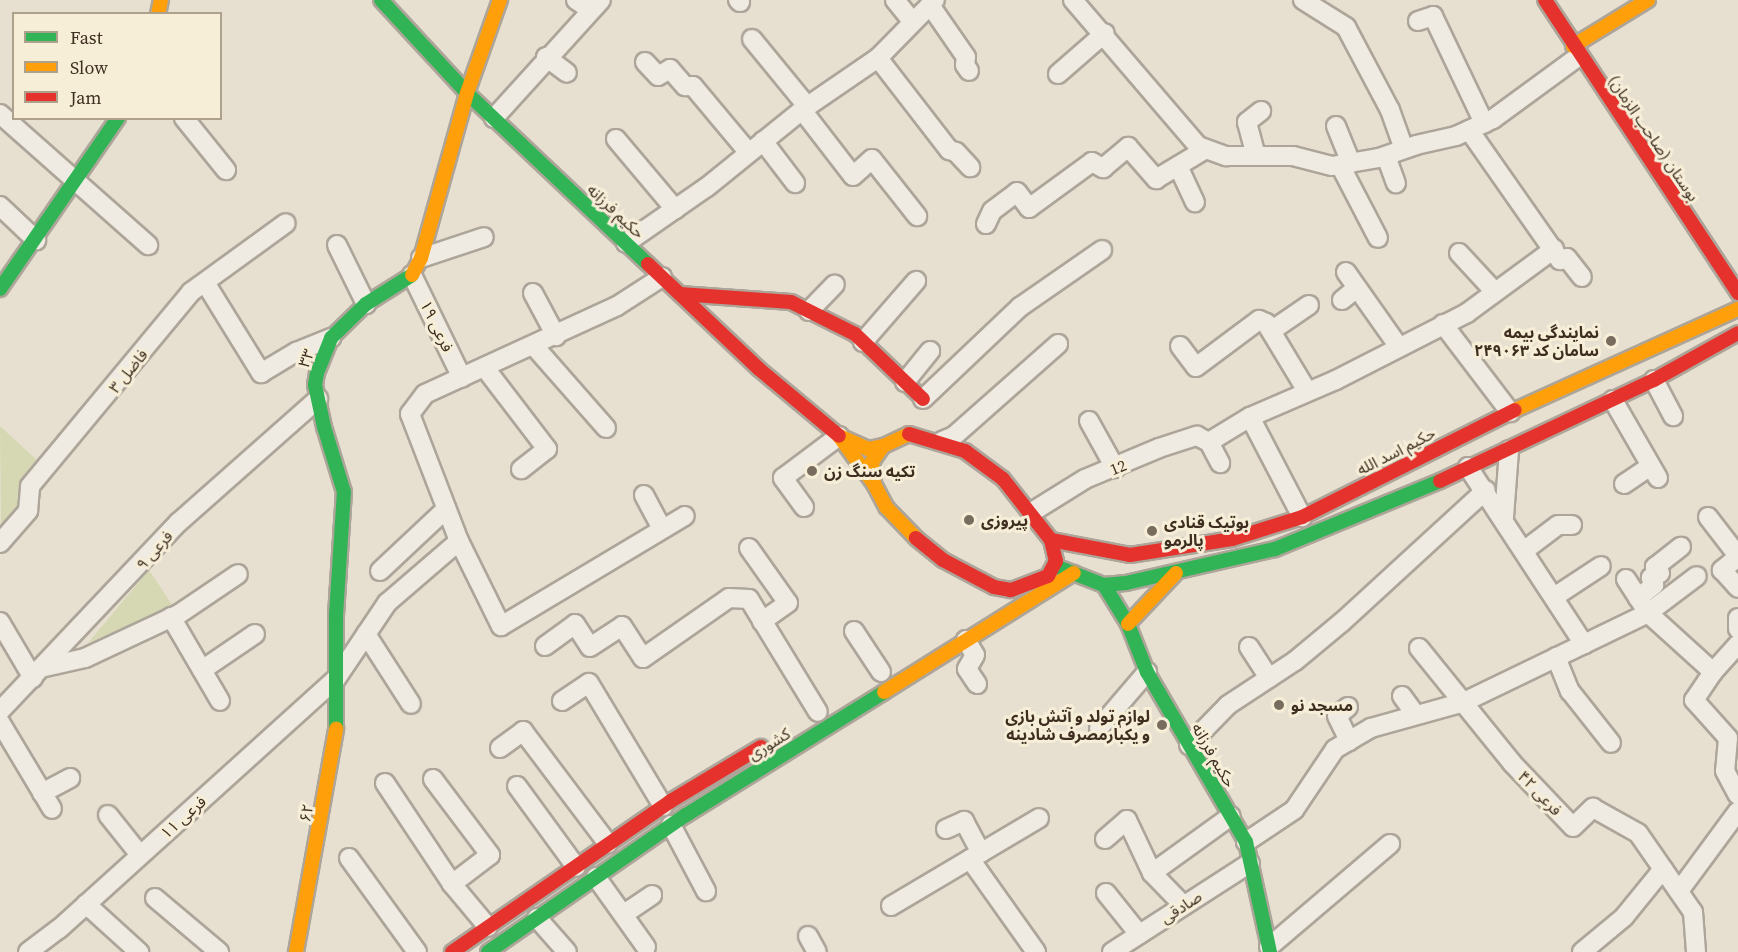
<!DOCTYPE html>
<meta charset="utf-8">
<style>
body{margin:0}
#map{position:relative;width:1738px;height:952px;overflow:hidden;background:#e7e0d1;font-family:"Source Serif 4","Noto Sans Arabic",serif}
div>[style]{position:absolute}
[style*='--x']{left:calc(var(--x)*1px);top:calc(var(--y)*1px);width:calc(var(--w)*1px);rotate:calc(var(--a)*1deg)}
.green>*{inset:0;background:#d6d7b3}
.roads{filter:drop-shadow(2px 0 #ada599) drop-shadow(-2px 0 #ada599) drop-shadow(0 2px #ada599) drop-shadow(0 -2px #ada599)}
.street>*{height:18px;margin:-9px;padding:0 9px;transform-origin:9px;border-radius:9px;background:#efebe3}
.fast>*{height:14px;margin:-7px;padding:0 7px;transform-origin:7px;border-radius:7px;background:#30b455}
.slow>*{height:14px;margin:-7px;padding:0 7px;transform-origin:7px;border-radius:7px;background:#ff9f0a}
.jam>*{height:14px;margin:-7px;padding:0 7px;transform-origin:7px;border-radius:7px;background:#e5322d}
.dots>*{width:16px;height:16px;translate:-50% -50%;box-sizing:border-box;border:3px solid #f7eed8;border-radius:50%}
span{translate:-50% -50%;white-space:nowrap;text-align:center;line-height:1.15;-webkit-text-stroke:6px #f7eed8;paint-order:stroke}
.street-label{font-size:16px;color:#3d2e20}
.poi-label{font-size:16px;color:#3d2e20;font-weight:700}
.right{translate:-100% -50%;text-align:right}
.left{translate:0 -50%;text-align:left}
.legend{position:absolute;left:12px;top:12px;width:210px;height:108px;box-sizing:border-box;background:#f7eed8;border:2px solid #ada18e;margin:0;padding:8px 10px;list-style:none;font-size:18px;color:#3d2e20}
.legend li{display:flex;align-items:center;gap:12px;height:30px}
.legend b{width:30px;border:2px solid #ada18e}
</style>
<div id="map">
<div class="green">
<i style="clip-path:polygon(0 426px,39px 462px,20px 483px,19px 508px,1px 525px)"></i>
<i style="clip-path:polygon(149px 570px,173px 606px,88px 643px)"></i>
</div>
<div class="roads">
<div class="street">
<i style="--x:576;--y:0;--w:18;--a:34"></i>
<i style="--x:738;--y:0;--w:3;--a:45"></i>
<i style="--x:895;--y:0;--w:28;--a:51"></i>
<i style="--x:1073;--y:0;--w:192;--a:49.4"></i>
<i style="--x:1198;--y:146;--w:30;--a:20"></i>
<i style="--x:1226;--y:156;--w:67;--a:0"></i>
<i style="--x:1293;--y:156;--w:40;--a:14.4"></i>
<i style="--x:1332;--y:166;--w:48;--a:-9.7"></i>
<i style="--x:1379;--y:158;--w:39;--a:-19"></i>
<i style="--x:1416;--y:145;--w:41;--a:-12.7"></i>
<i style="--x:1456;--y:136;--w:41;--a:-24.7"></i>
<i style="--x:1493;--y:119;--w:107;--a:-36.2"></i>
<i style="--x:1303;--y:0;--w:51;--a:32.1"></i>
<i style="--x:1346;--y:27;--w:94;--a:62.1"></i>
<i style="--x:1390;--y:110;--w:41;--a:70.3"></i>
<i style="--x:930;--y:5;--w:63;--a:55.3"></i>
<i style="--x:966;--y:57;--w:8;--a:97"></i>
<i style="--x:965;--y:65;--w:7;--a:56"></i>
<i style="--x:1418;--y:21;--w:16;--a:-18"></i>
<i style="--x:1433;--y:16;--w:119;--a:64.5"></i>
<i style="--x:752;--y:39;--w:87;--a:50.6"></i>
<i style="--x:546;--y:57;--w:26;--a:37"></i>
<i style="--x:878;--y:58;--w:116;--a:52.3"></i>
<i style="--x:949;--y:150;--w:7;--a:16"></i>
<i style="--x:956;--y:152;--w:21;--a:47"></i>
<i style="--x:645;--y:62;--w:19;--a:47"></i>
<i style="--x:658;--y:76;--w:14;--a:-30"></i>
<i style="--x:670;--y:69;--w:23;--a:49"></i>
<i style="--x:685;--y:86;--w:8;--a:0"></i>
<i style="--x:693;--y:86;--w:87;--a:50.1"></i>
<i style="--x:1058;--y:74;--w:62;--a:-41.1"></i>
<i style="--x:802;--y:110;--w:83;--a:52.3"></i>
<i style="--x:853;--y:176;--w:25;--a:-42"></i>
<i style="--x:872;--y:159;--w:73;--a:51.7"></i>
<i style="--x:0;--y:114;--w:198;--a:41.5"></i>
<i style="--x:184;--y:118;--w:67;--a:51.1"></i>
<i style="--x:494;--y:118;--w:159;--a:-47.8"></i>
<i style="--x:1336;--y:126;--w:40;--a:68"></i>
<i style="--x:1469;--y:130;--w:159;--a:55"></i>
<i style="--x:1560;--y:260;--w:7;--a:-16"></i>
<i style="--x:1567;--y:258;--w:24;--a:52"></i>
<i style="--x:616;--y:139;--w:92;--a:49.9"></i>
<i style="--x:763;--y:141;--w:53;--a:52.7"></i>
<i style="--x:1256;--y:156;--w:35;--a:-105"></i>
<i style="--x:1247;--y:122;--w:18;--a:-38"></i>
<i style="--x:1386;--y:156;--w:29;--a:70"></i>
<i style="--x:1340;--y:165;--w:82;--a:62.5"></i>
<i style="--x:1178;--y:166;--w:40;--a:65"></i>
<i style="--x:0;--y:206;--w:50;--a:43.4"></i>
<i style="--x:986;--y:224;--w:14;--a:-65"></i>
<i style="--x:992;--y:211;--w:31;--a:-37"></i>
<i style="--x:1017;--y:192;--w:20;--a:53"></i>
<i style="--x:1029;--y:208;--w:78;--a:-36.1"></i>
<i style="--x:1092;--y:162;--w:13;--a:29"></i>
<i style="--x:1103;--y:168;--w:33;--a:-40"></i>
<i style="--x:1128;--y:147;--w:43;--a:48.8"></i>
<i style="--x:1156;--y:179;--w:58;--a:-31"></i>
<i style="--x:626;--y:243;--w:98;--a:-34.7"></i>
<i style="--x:707;--y:187;--w:122;--a:-39"></i>
<i style="--x:802;--y:110;--w:92;--a:-34.4"></i>
<i style="--x:878;--y:58;--w:81;--a:-45.5"></i>
<i style="--x:337;--y:245;--w:66;--a:63.8"></i>
<i style="--x:1459;--y:253;--w:53;--a:47.3"></i>
<i style="--x:421;--y:258;--w:66;--a:-18.4"></i>
<i style="--x:1346;--y:272;--w:92;--a:54.8"></i>
<i style="--x:412;--y:275;--w:114;--a:64.1"></i>
<i style="--x:662;--y:277;--w:54;--a:147.2"></i>
<i style="--x:617;--y:306;--w:211;--a:155.4"></i>
<i style="--x:425;--y:394;--w:25;--a:127"></i>
<i style="--x:410;--y:414;--w:136;--a:68.9"></i>
<i style="--x:459;--y:541;--w:95;--a:63.7"></i>
<i style="--x:501;--y:626;--w:214;--a:-30.9"></i>
<i style="--x:206;--y:284;--w:105;--a:58.3"></i>
<i style="--x:261;--y:373;--w:41;--a:-31"></i>
<i style="--x:296;--y:352;--w:38;--a:-22"></i>
<i style="--x:533;--y:293;--w:49;--a:61.9"></i>
<i style="--x:1342;--y:300;--w:19;--a:-39"></i>
<i style="--x:809;--y:311;--w:37;--a:-46"></i>
<i style="--x:1443;--y:324;--w:111;--a:52.7"></i>
<i style="--x:1271;--y:331;--w:46;--a:-34.4"></i>
<i style="--x:863;--y:342;--w:81;--a:-49"></i>
<i style="--x:534;--y:346;--w:109;--a:48.7"></i>
<i style="--x:1180;--y:346;--w:26;--a:53"></i>
<i style="--x:1196;--y:367;--w:79;--a:-36.7"></i>
<i style="--x:1259;--y:320;--w:8;--a:23"></i>
<i style="--x:1266;--y:323;--w:79;--a:58.9"></i>
<i style="--x:485;--y:368;--w:102;--a:52.6"></i>
<i style="--x:547;--y:449;--w:33;--a:142"></i>
<i style="--x:1654;--y:380;--w:41;--a:62.2"></i>
<i style="--x:905;--y:382;--w:40;--a:-51"></i>
<i style="--x:923;--y:399;--w:134;--a:-43.5"></i>
<i style="--x:1020;--y:307;--w:100;--a:-34.8"></i>
<i style="--x:1613;--y:400;--w:90;--a:60"></i>
<i style="--x:1250;--y:417;--w:113;--a:62.5"></i>
<i style="--x:1089;--y:421;--w:54;--a:61"></i>
<i style="--x:942;--y:441;--w:13;--a:-23"></i>
<i style="--x:954;--y:436;--w:139;--a:-41.5"></i>
<i style="--x:1209;--y:442;--w:48;--a:-31.4"></i>
<i style="--x:1250;--y:417;--w:94;--a:-23.3"></i>
<i style="--x:1336;--y:380;--w:147;--a:-27.1"></i>
<i style="--x:1467;--y:313;--w:108;--a:-36.3"></i>
<i style="--x:1209;--y:442;--w:24;--a:62"></i>
<i style="--x:1468;--y:467;--w:212;--a:56.8"></i>
<i style="--x:1624;--y:484;--w:32;--a:-34"></i>
<i style="--x:644;--y:495;--w:38;--a:62"></i>
<i style="--x:804;--y:507;--w:36;--a:-126"></i>
<i style="--x:783;--y:478;--w:70;--a:-36.9"></i>
<i style="--x:1032;--y:512;--w:62;--a:-31.9"></i>
<i style="--x:1085;--y:479;--w:80;--a:-22.7"></i>
<i style="--x:1159;--y:448;--w:40;--a:-18"></i>
<i style="--x:1197;--y:436;--w:13;--a:27"></i>
<i style="--x:1504;--y:517;--w:67;--a:-85.7"></i>
<i style="--x:1708;--y:517;--w:49;--a:52.4"></i>
<i style="--x:0;--y:543;--w:43;--a:-48.8"></i>
<i style="--x:28;--y:511;--w:25;--a:-85"></i>
<i style="--x:30;--y:486;--w:252;--a:-50.3"></i>
<i style="--x:191;--y:292;--w:117;--a:-36"></i>
<i style="--x:749;--y:548;--w:67;--a:54.7"></i>
<i style="--x:788;--y:603;--w:32;--a:145"></i>
<i style="--x:1525;--y:550;--w:41;--a:-37.1"></i>
<i style="--x:1558;--y:525;--w:14;--a:0"></i>
<i style="--x:1738;--y:557;--w:21;--a:141"></i>
<i style="--x:1722;--y:570;--w:24;--a:48"></i>
<i style="--x:380;--y:571;--w:91;--a:-43.2"></i>
<i style="--x:1626;--y:579;--w:40;--a:57.1"></i>
<i style="--x:1648;--y:613;--w:88;--a:42.2"></i>
<i style="--x:1713;--y:672;--w:34;--a:124"></i>
<i style="--x:1694;--y:700;--w:51;--a:48.2"></i>
<i style="--x:1728;--y:738;--w:33;--a:95"></i>
<i style="--x:1725;--y:771;--w:27;--a:62"></i>
<i style="--x:1554;--y:597;--w:56;--a:-33.4"></i>
<i style="--x:1638;--y:598;--w:21;--a:-39"></i>
<i style="--x:1654;--y:585;--w:8;--a:-113"></i>
<i style="--x:1651;--y:578;--w:10;--a:-29"></i>
<i style="--x:1660;--y:573;--w:8;--a:-130"></i>
<i style="--x:1655;--y:567;--w:33;--a:-38"></i>
<i style="--x:171;--y:617;--w:97;--a:59.7"></i>
<i style="--x:1738;--y:618;--w:11;--a:90"></i>
<i style="--x:0;--y:622;--w:65;--a:59.5"></i>
<i style="--x:854;--y:631;--w:49;--a:56.6"></i>
<i style="--x:366;--y:634;--w:83;--a:57.3"></i>
<i style="--x:966;--y:640;--w:17;--a:59"></i>
<i style="--x:975;--y:655;--w:16;--a:120"></i>
<i style="--x:967;--y:669;--w:18;--a:56"></i>
<i style="--x:545;--y:646;--w:37;--a:-36"></i>
<i style="--x:575;--y:624;--w:27;--a:57"></i>
<i style="--x:590;--y:647;--w:38;--a:-33"></i>
<i style="--x:622;--y:626;--w:38;--a:57"></i>
<i style="--x:643;--y:658;--w:105;--a:-34.9"></i>
<i style="--x:729;--y:598;--w:20;--a:3"></i>
<i style="--x:749;--y:599;--w:132;--a:58.6"></i>
<i style="--x:1249;--y:647;--w:37;--a:57"></i>
<i style="--x:1419;--y:648;--w:148;--a:51"></i>
<i style="--x:1512;--y:763;--w:88;--a:46.4"></i>
<i style="--x:1573;--y:827;--w:28;--a:-44"></i>
<i style="--x:1593;--y:808;--w:51;--a:29.1"></i>
<i style="--x:1638;--y:833;--w:96;--a:55.2"></i>
<i style="--x:1693;--y:912;--w:40;--a:85.7"></i>
<i style="--x:1556;--y:657;--w:37;--a:68"></i>
<i style="--x:1570;--y:691;--w:66;--a:51.7"></i>
<i style="--x:45;--y:667;--w:41;--a:-12.7"></i>
<i style="--x:85;--y:658;--w:104;--a:-25.1"></i>
<i style="--x:179;--y:614;--w:71;--a:-34.1"></i>
<i style="--x:202;--y:670;--w:64;--a:-34.2"></i>
<i style="--x:1713;--y:672;--w:38;--a:-48"></i>
<i style="--x:1402;--y:696;--w:22;--a:54"></i>
<i style="--x:562;--y:701;--w:32;--a:-34"></i>
<i style="--x:589;--y:683;--w:144;--a:59"></i>
<i style="--x:1348;--y:707;--w:14;--a:141"></i>
<i style="--x:1337;--y:716;--w:28;--a:64"></i>
<i style="--x:0;--y:711;--w:260;--a:-46.6"></i>
<i style="--x:179;--y:522;--w:186;--a:-41.5"></i>
<i style="--x:0;--y:722;--w:101;--a:59.1"></i>
<i style="--x:1099;--y:728;--w:74;--a:-49.4"></i>
<i style="--x:1189;--y:745;--w:56;--a:-45.7"></i>
<i style="--x:1228;--y:705;--w:80;--a:-33.3"></i>
<i style="--x:1295;--y:661;--w:61;--a:-39.7"></i>
<i style="--x:1342;--y:622;--w:195;--a:-42.5"></i>
<i style="--x:500;--y:748;--w:29;--a:-36"></i>
<i style="--x:523;--y:731;--w:141;--a:53"></i>
<i style="--x:433;--y:779;--w:95;--a:53.1"></i>
<i style="--x:490;--y:855;--w:48;--a:142.7"></i>
<i style="--x:385;--y:783;--w:121;--a:56.4"></i>
<i style="--x:452;--y:884;--w:56;--a:50.1"></i>
<i style="--x:517;--y:786;--w:100;--a:53.9"></i>
<i style="--x:42;--y:793;--w:32;--a:-28"></i>
<i style="--x:108;--y:815;--w:51;--a:51.3"></i>
<i style="--x:671;--y:825;--w:75;--a:62.1"></i>
<i style="--x:946;--y:829;--w:20;--a:-24"></i>
<i style="--x:964;--y:821;--w:36;--a:62"></i>
<i style="--x:1105;--y:839;--w:29;--a:-41"></i>
<i style="--x:1127;--y:820;--w:59;--a:64.7"></i>
<i style="--x:1152;--y:873;--w:45;--a:45.9"></i>
<i style="--x:1246;--y:842;--w:58;--a:-33.7"></i>
<i style="--x:1294;--y:810;--w:73;--a:-56.1"></i>
<i style="--x:1335;--y:749;--w:42;--a:-30.3"></i>
<i style="--x:1371;--y:728;--w:97;--a:-15.6"></i>
<i style="--x:1464;--y:702;--w:204;--a:-25.8"></i>
<i style="--x:1648;--y:613;--w:61;--a:-37.1"></i>
<i style="--x:349;--y:858;--w:116;--a:54.1"></i>
<i style="--x:970;--y:859;--w:114;--a:54.6"></i>
<i style="--x:1152;--y:873;--w:97;--a:-35.8"></i>
<i style="--x:596;--y:877;--w:86;--a:54.5"></i>
<i style="--x:1679;--y:891;--w:99;--a:-53.6"></i>
<i style="--x:1106;--y:893;--w:53;--a:51.2"></i>
<i style="--x:155;--y:898;--w:84;--a:40.2"></i>
<i style="--x:86;--y:904;--w:72;--a:42.2"></i>
<i style="--x:891;--y:906;--w:172;--a:-30.7"></i>
<i style="--x:624;--y:914;--w:34;--a:-34"></i>
<i style="--x:537;--y:918;--w:45;--a:48.6"></i>
<i style="--x:808;--y:936;--w:18;--a:61"></i>
<i style="--x:1269;--y:947;--w:159;--a:-40.4"></i>
<i style="--x:28;--y:952;--w:39;--a:-37"></i>
<i style="--x:59;--y:929;--w:373;--a:-42.1"></i>
<i style="--x:336;--y:679;--w:92;--a:-56.1"></i>
<i style="--x:387;--y:603;--w:95;--a:-40.7"></i>
<i style="--x:1112;--y:952;--w:164;--a:-32.8"></i>
<i style="--x:1582;--y:952;--w:55;--a:-39.8"></i>
<i style="--x:1624;--y:917;--w:62;--a:-50.9"></i>
</div>
<div class="fast">
<i style="--x:381;--y:0;--w:127;--a:47.2"></i>
<i style="--x:467;--y:93;--w:249;--a:43.4"></i>
<i style="--x:0;--y:289;--w:208;--a:-55.4"></i>
<i style="--x:1055;--y:566;--w:53;--a:21.2"></i>
<i style="--x:1104;--y:585;--w:22;--a:-5"></i>
<i style="--x:1126;--y:583;--w:153;--a:-12.9"></i>
<i style="--x:1275;--y:549;--w:178;--a:-22.4"></i>
<i style="--x:1104;--y:585;--w:46;--a:58.4"></i>
<i style="--x:1128;--y:624;--w:52;--a:68.4"></i>
<i style="--x:1147;--y:672;--w:197;--a:59.8"></i>
<i style="--x:1246;--y:842;--w:113;--a:77.7"></i>
<i style="--x:336;--y:729;--w:114;--a:-90"></i>
<i style="--x:336;--y:615;--w:123;--a:-86.3"></i>
<i style="--x:344;--y:492;--w:68;--a:-107.1"></i>
<i style="--x:324;--y:427;--w:43;--a:-102.1"></i>
<i style="--x:315;--y:385;--w:12;--a:-81"></i>
<i style="--x:317;--y:373;--w:38;--a:-68"></i>
<i style="--x:331;--y:338;--w:49;--a:-44.2"></i>
<i style="--x:366;--y:304;--w:54;--a:-32.2"></i>
<i style="--x:488;--y:952;--w:241;--a:-34.7"></i>
<i style="--x:686;--y:815;--w:233;--a:-31.8"></i>
</div>
<div class="slow">
<i style="--x:158;--y:14;--w:14;--a:-78"></i>
<i style="--x:1573;--y:46;--w:88;--a:-31.5"></i>
<i style="--x:412;--y:275;--w:19;--a:-62"></i>
<i style="--x:421;--y:258;--w:171;--a:-74.4"></i>
<i style="--x:467;--y:93;--w:99;--a:-70.5"></i>
<i style="--x:1515;--y:410;--w:245;--a:-24.4"></i>
<i style="--x:909;--y:434;--w:29;--a:155"></i>
<i style="--x:883;--y:446;--w:19;--a:125"></i>
<i style="--x:872;--y:462;--w:22;--a:85"></i>
<i style="--x:874;--y:484;--w:27;--a:62"></i>
<i style="--x:887;--y:508;--w:42;--a:46"></i>
<i style="--x:874;--y:484;--w:59;--a:-126.1"></i>
<i style="--x:839;--y:436;--w:32;--a:24"></i>
<i style="--x:868;--y:449;--w:15;--a:-11"></i>
<i style="--x:1128;--y:624;--w:70;--a:-46.7"></i>
<i style="--x:884;--y:692;--w:224;--a:-32.1"></i>
<i style="--x:296;--y:952;--w:227;--a:-79.8"></i>
</div>
<div class="jam">
<i style="--x:1545;--y:0;--w:351;--a:56.6"></i>
<i style="--x:648;--y:264;--w:153;--a:43.4"></i>
<i style="--x:759;--y:369;--w:104;--a:39.9"></i>
<i style="--x:680;--y:294;--w:111;--a:4.1"></i>
<i style="--x:791;--y:302;--w:72;--a:26.6"></i>
<i style="--x:855;--y:334;--w:94;--a:43.7"></i>
<i style="--x:909;--y:434;--w:59;--a:16.9"></i>
<i style="--x:965;--y:451;--w:47;--a:36.4"></i>
<i style="--x:1003;--y:479;--w:78;--a:51.8"></i>
<i style="--x:1051;--y:540;--w:22;--a:77"></i>
<i style="--x:1056;--y:561;--w:17;--a:118"></i>
<i style="--x:1048;--y:576;--w:40;--a:159"></i>
<i style="--x:1011;--y:590;--w:17;--a:-170"></i>
<i style="--x:994;--y:587;--w:58;--a:-152.1"></i>
<i style="--x:943;--y:560;--w:35;--a:-141"></i>
<i style="--x:1440;--y:481;--w:237;--a:-25.3"></i>
<i style="--x:1654;--y:380;--w:96;--a:-29.2"></i>
<i style="--x:1051;--y:540;--w:80;--a:10.8"></i>
<i style="--x:1130;--y:555;--w:103;--a:-8.9"></i>
<i style="--x:1232;--y:539;--w:73;--a:-17.4"></i>
<i style="--x:1302;--y:517;--w:238;--a:-26.7"></i>
<i style="--x:452;--y:952;--w:266;--a:-34.6"></i>
<i style="--x:671;--y:801;--w:105;--a:-31"></i>
</div>
</div>
<div class="dots">
<i style="left:1611px;top:341px;background:#786c5e"></i>
<i style="left:812px;top:471px;background:#786c5e"></i>
<i style="left:969px;top:520px;background:#786c5e"></i>
<i style="left:1152px;top:531px;background:#786c5e"></i>
<i style="left:1279px;top:705px;background:#786c5e"></i>
<i style="left:1162px;top:725px;background:#786c5e"></i>
</div>
<div class="street-label">
<span style="left:1654px;top:138px;rotate:56deg">بوستان (صاحب الزمان)</span>
<span style="left:616px;top:211px;rotate:43deg">حکیم فرزانه</span>
<span style="left:437px;top:326px;rotate:64deg">فرعی ۱۹</span>
<span style="left:306px;top:358px;rotate:-70deg">۳۳</span>
<span style="left:128px;top:371px;rotate:-51deg">فاضل ۳</span>
<span style="left:1396px;top:451px;rotate:-27deg">حکیم اسد الله</span>
<span style="left:1118px;top:467px;rotate:-22deg">12</span>
<span style="left:154px;top:550px;rotate:-48deg">فرعی ۹</span>
<span style="left:769px;top:744px;rotate:-32deg">کشوری</span>
<span style="left:1214px;top:755px;rotate:60deg">حکیم فرزانه</span>
<span style="left:1540px;top:793px;rotate:46deg">فرعی ۴۲</span>
<span style="left:306px;top:813px;rotate:-79deg">۶۲</span>
<span style="left:183px;top:817px;rotate:-42deg">فرعی ۱۱</span>
<span style="left:1181px;top:907px;rotate:-33deg">صادقی</span>
</div>
<div class="poi-label">
<span class="right" style="left:1599px;top:341px">نمایندگی بیمه<br>سامان کد ۲۴۹۰۶۳</span>
<span class="left" style="left:824px;top:471px">تکیه سنگ زن</span>
<span class="left" style="left:981px;top:520px">پیروزی</span>
<span class="left" style="left:1164px;top:531px">بوتیک قنادی<br>پالرمو</span>
<span class="left" style="left:1291px;top:705px">مسجد نو</span>
<span class="right" style="left:1150px;top:725px">لوازم تولد و آتش بازی<br>و یکبارمصرف شادینه</span>
</div>
<ul class="legend">
<li><b style="height:8px;background:#30b455"></b>Fast</li>
<li><b style="height:8px;background:#ff9f0a"></b>Slow</li>
<li><b style="height:8px;background:#e5322d"></b>Jam</li>
</ul>
</div>
